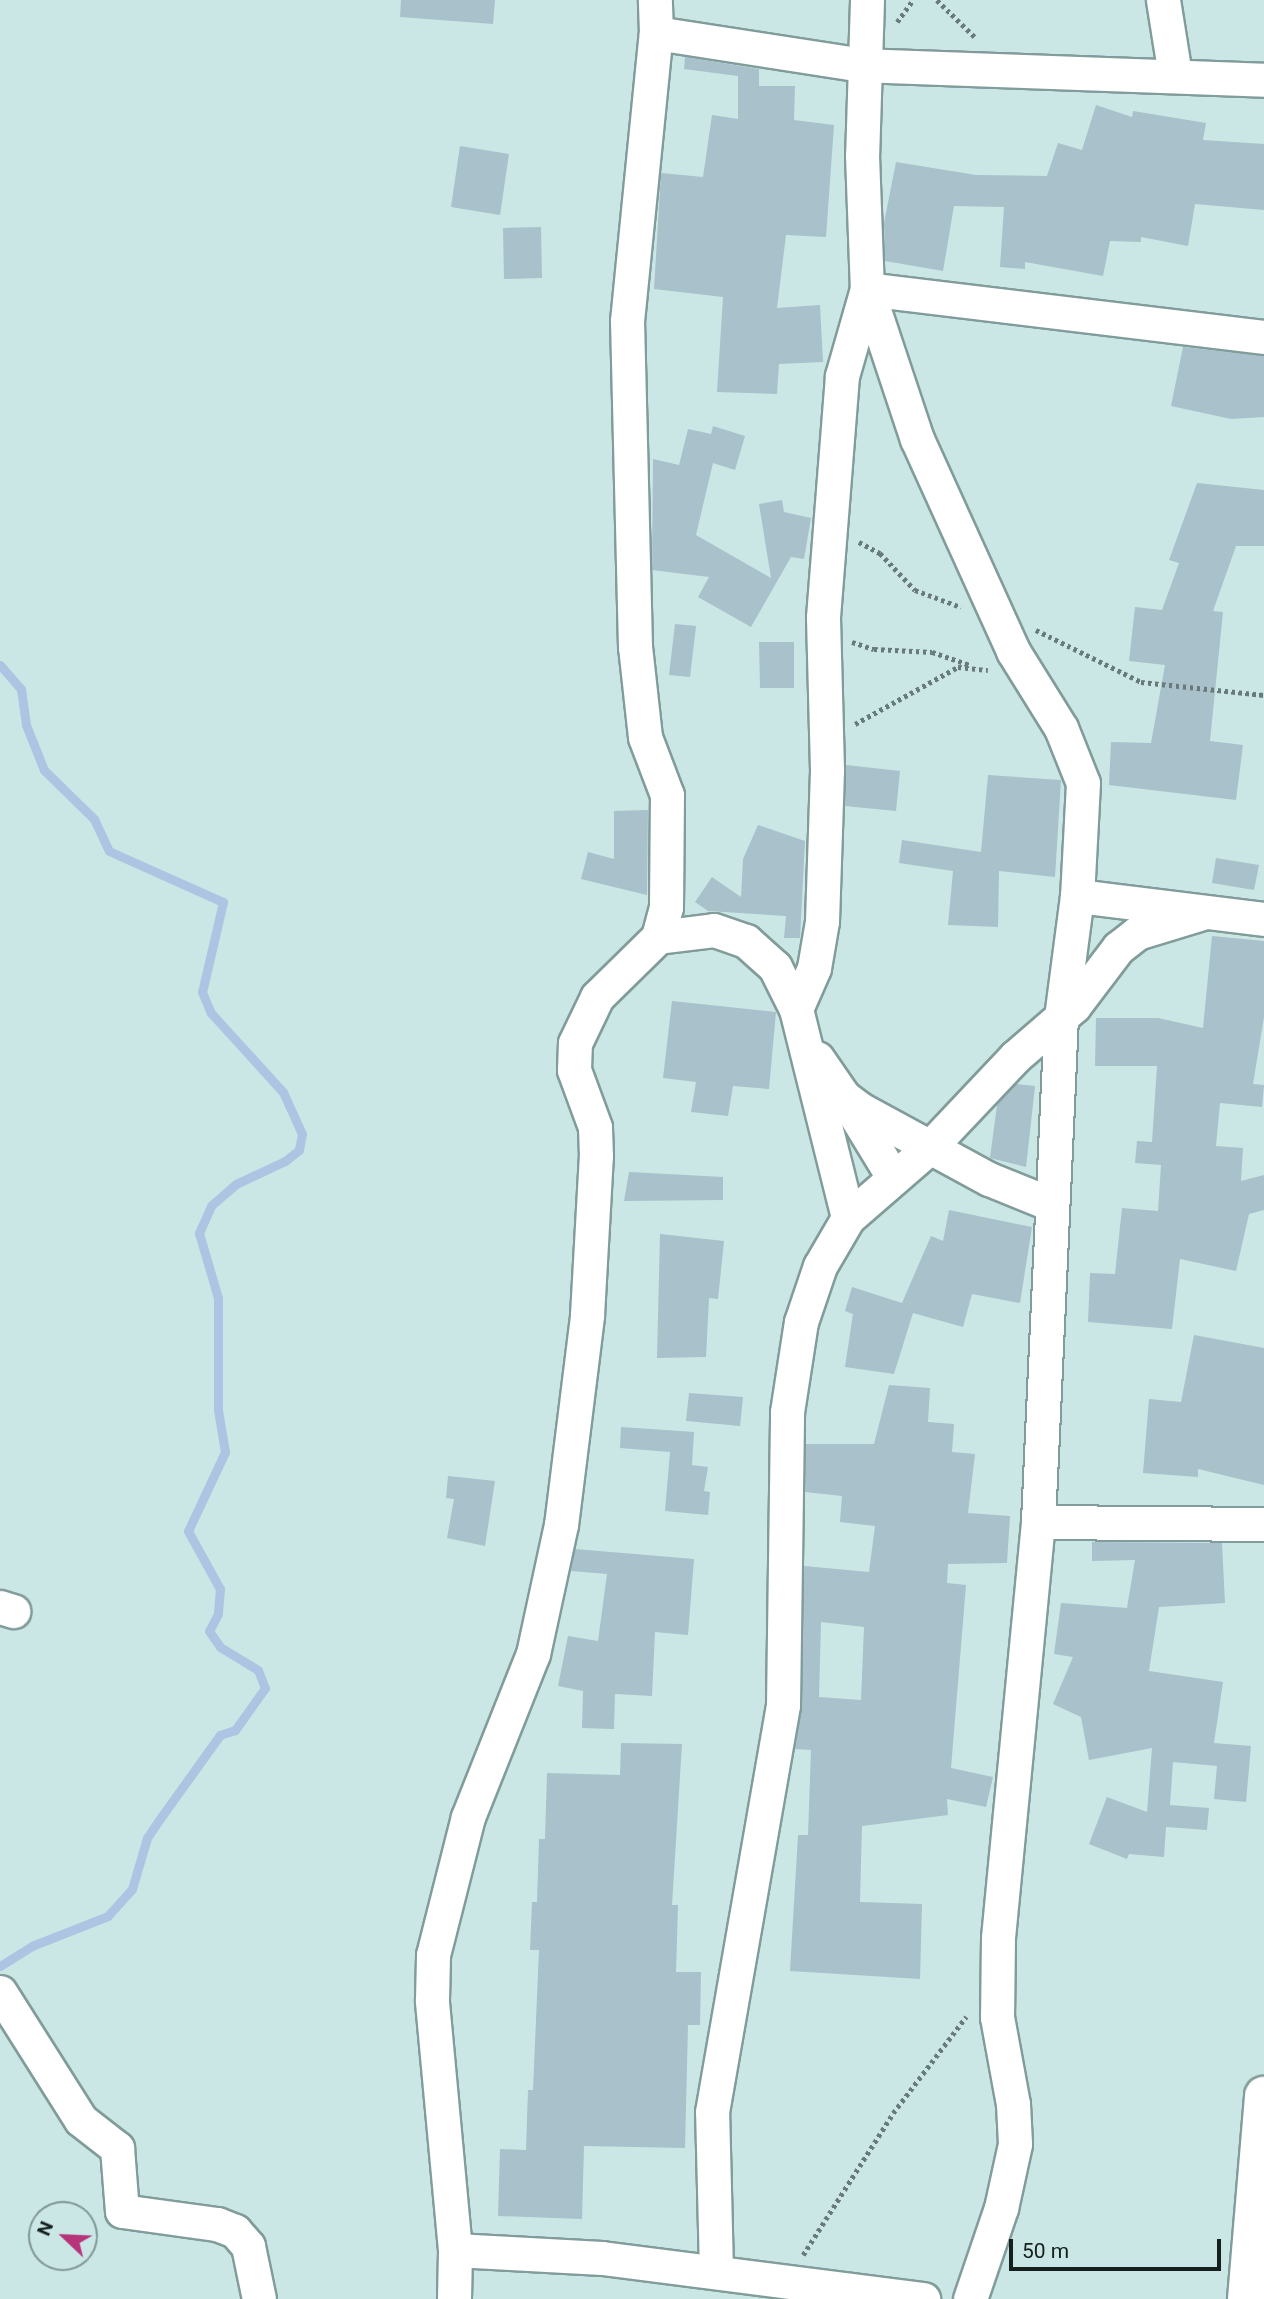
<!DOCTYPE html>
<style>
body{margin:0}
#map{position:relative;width:1264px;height:2299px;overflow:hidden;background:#cae7e5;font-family:Roboto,sans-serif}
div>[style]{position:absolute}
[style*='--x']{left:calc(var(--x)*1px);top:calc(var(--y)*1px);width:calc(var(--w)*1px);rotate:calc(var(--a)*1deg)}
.stream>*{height:9px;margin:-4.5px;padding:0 4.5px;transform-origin:4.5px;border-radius:4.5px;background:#aec4e3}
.building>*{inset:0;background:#a8c1cb}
.path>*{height:4.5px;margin-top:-2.25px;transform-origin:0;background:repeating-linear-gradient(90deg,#687b7a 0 3.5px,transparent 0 7px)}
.roads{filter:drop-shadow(2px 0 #819c9a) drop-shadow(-2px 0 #819c9a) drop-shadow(0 2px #819c9a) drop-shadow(0 -2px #819c9a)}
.minor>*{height:33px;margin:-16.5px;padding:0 16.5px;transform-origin:16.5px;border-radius:16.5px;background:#fff}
.tertiary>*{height:38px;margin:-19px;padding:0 19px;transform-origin:19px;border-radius:19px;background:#fff}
span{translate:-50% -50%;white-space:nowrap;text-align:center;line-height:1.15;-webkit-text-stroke:5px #cae7e5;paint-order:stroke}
.north{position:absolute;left:28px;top:2201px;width:70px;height:70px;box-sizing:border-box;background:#cae7e5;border:2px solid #819795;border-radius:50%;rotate:293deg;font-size:19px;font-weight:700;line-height:28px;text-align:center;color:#141f1e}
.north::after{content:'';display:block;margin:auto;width:24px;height:32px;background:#b7337a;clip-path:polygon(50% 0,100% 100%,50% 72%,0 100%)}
.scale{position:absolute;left:1009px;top:2239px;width:212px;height:32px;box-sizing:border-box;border:4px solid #141f1e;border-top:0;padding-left:9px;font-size:21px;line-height:24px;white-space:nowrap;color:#141f1e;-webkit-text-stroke:5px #cae7e5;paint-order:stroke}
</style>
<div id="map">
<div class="stream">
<i style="--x:0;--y:665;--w:32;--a:49"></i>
<i style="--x:21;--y:689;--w:36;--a:82"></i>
<i style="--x:26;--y:725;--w:48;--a:68.2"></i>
<i style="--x:44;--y:770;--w:70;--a:44.4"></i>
<i style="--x:94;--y:819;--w:35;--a:65"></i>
<i style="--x:109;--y:851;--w:125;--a:24.1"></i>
<i style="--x:223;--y:902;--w:92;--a:103.1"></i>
<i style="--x:202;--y:992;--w:23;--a:67"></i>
<i style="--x:211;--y:1013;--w:107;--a:47.7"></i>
<i style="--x:283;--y:1092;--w:46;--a:65.7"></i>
<i style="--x:302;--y:1134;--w:16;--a:101"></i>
<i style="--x:299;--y:1150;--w:18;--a:142"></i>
<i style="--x:285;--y:1161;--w:54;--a:154.9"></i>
<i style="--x:236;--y:1184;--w:33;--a:139"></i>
<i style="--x:211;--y:1206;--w:30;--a:114"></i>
<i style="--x:199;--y:1233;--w:68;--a:73.7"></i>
<i style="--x:218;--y:1298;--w:112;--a:90"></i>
<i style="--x:218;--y:1410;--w:43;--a:80.5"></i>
<i style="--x:225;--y:1452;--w:87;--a:115.1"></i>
<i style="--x:188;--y:1531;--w:66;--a:61.1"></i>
<i style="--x:220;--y:1589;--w:25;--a:95"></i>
<i style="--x:218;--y:1614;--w:19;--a:118"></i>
<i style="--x:209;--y:1631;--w:19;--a:55"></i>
<i style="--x:220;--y:1647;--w:44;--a:31.2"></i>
<i style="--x:258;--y:1670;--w:19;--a:69"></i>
<i style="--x:265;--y:1688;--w:52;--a:125.5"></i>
<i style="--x:235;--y:1730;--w:16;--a:162"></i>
<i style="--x:220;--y:1735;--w:105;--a:125.7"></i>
<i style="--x:159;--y:1820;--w:22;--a:124"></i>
<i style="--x:147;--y:1838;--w:53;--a:106.4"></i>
<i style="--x:132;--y:1889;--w:36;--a:132"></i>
<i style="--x:108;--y:1916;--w:82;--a:158.5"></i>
<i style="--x:32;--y:1946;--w:38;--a:148"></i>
</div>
<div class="building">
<i style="clip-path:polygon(401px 0,495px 0,493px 24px,400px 17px)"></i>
<i style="clip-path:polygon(685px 57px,759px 69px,759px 86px,795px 86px,794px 120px,834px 125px,826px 237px,786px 235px,777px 308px,820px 305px,823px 362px,779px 364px,777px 394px,717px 392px,723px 297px,654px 289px,661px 173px,703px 177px,712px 115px,738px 119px,738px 76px,684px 69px)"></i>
<i style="clip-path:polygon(1096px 105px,1132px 117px,1133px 111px,1206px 123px,1203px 140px,1264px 144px,1264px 210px,1195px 204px,1188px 246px,1141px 237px,1141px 242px,1110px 241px,1103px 276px,1025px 262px,1025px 269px,1000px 267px,1004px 207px,954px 206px,943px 271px,885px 261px,884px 223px,896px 162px,976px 175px,1047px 176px,1058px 143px,1082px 150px)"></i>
<i style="clip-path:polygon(460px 146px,509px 154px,500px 215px,451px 207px)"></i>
<i style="clip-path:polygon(541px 227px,542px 278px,504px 279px,503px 228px)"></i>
<i style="clip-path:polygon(1183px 347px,1264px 356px,1264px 417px,1231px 419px,1171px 406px)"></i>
<i style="clip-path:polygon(713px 426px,745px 436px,735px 470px,713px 463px,696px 535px,771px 578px,759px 504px,782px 500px,784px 512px,811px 518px,804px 559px,791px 557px,751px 627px,698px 597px,709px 577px,652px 570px,653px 459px,679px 465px,688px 429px,711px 434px)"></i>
<i style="clip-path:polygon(1197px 483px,1264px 490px,1264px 546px,1236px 546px,1213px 611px,1223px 612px,1210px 741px,1243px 745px,1236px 800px,1109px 785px,1111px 742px,1151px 743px,1165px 665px,1129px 661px,1135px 607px,1162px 610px,1179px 563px,1169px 560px)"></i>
<i style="clip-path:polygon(675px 624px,696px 626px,690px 677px,669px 675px)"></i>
<i style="clip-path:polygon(759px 642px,794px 642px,794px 688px,760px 688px)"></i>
<i style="clip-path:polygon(846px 765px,900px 771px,896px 811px,845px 806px)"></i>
<i style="clip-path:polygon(988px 775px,1061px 780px,1055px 877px,999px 871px,998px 927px,948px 925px,953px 871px,899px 863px,902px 840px,981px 852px)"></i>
<i style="clip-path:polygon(648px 810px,647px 895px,581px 879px,588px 852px,614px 859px,614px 811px)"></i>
<i style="clip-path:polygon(758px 825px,805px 841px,800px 938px,784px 938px,786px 916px,708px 911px,695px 902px,712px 877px,741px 897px,743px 859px)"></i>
<i style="clip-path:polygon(1216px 858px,1259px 865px,1254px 890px,1212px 883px)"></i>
<i style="clip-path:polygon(1212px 936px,1264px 941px,1264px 1017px,1253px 1084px,1264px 1085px,1262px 1107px,1220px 1103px,1216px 1146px,1243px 1148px,1241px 1181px,1264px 1175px,1264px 1210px,1249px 1214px,1236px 1271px,1180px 1259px,1172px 1329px,1088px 1322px,1090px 1273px,1115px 1274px,1122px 1208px,1158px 1211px,1161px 1165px,1135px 1163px,1137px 1141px,1152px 1142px,1157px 1066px,1095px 1066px,1096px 1018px,1158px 1018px,1203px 1028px)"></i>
<i style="clip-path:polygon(672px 1001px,776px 1012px,769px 1089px,733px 1086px,728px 1116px,691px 1112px,696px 1082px,663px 1078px)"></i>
<i style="clip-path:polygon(1016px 1084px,1035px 1086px,1026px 1167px,990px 1158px,997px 1105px)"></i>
<i style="clip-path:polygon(629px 1172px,723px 1177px,723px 1200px,624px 1201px)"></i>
<i style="clip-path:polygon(949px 1210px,1032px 1227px,1020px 1303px,972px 1294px,963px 1327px,913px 1313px,894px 1374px,845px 1367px,853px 1314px,845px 1311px,852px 1287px,902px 1303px,931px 1236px,943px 1241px)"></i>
<i style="clip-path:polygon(660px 1234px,724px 1241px,718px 1299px,709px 1298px,706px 1357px,657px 1358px)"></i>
<i style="clip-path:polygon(1194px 1335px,1264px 1348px,1264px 1485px,1198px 1469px,1198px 1477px,1143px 1473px,1149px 1399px,1181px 1402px)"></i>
<i style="clip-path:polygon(evenodd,889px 1385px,930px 1388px,928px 1422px,954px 1424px,952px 1452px,975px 1454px,968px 1513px,1010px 1516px,1007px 1563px,948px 1564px,947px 1583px,966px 1585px,951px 1768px,993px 1777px,986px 1807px,947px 1799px,948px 1815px,862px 1826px,860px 1902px,922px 1904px,920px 1979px,790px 1971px,798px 1835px,808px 1835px,811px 1750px,795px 1749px,802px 1705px,804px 1566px,869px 1572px,875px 1526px,840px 1522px,842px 1496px,805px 1492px,806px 1444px,874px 1444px,889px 1385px,821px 1622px,864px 1627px,861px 1700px,819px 1697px,821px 1622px)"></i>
<i style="clip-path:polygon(689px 1393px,743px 1397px,740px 1426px,686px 1421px)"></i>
<i style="clip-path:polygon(621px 1427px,694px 1432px,692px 1465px,708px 1467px,704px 1491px,710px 1492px,708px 1515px,665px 1511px,670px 1452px,620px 1448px)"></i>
<i style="clip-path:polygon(448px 1476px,495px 1481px,485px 1546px,447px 1538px,454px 1499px,446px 1498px)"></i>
<i style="clip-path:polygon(1092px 1542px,1222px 1543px,1225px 1603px,1159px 1607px,1149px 1671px,1223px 1682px,1214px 1743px,1251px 1746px,1246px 1802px,1214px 1799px,1217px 1766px,1173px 1762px,1170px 1805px,1209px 1808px,1207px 1830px,1166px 1827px,1164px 1857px,1129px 1854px,1127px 1859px,1089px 1844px,1107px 1797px,1147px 1812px,1152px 1748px,1089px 1760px,1081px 1717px,1053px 1704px,1073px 1657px,1054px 1654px,1061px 1603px,1127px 1608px,1135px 1560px,1092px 1561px)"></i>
<i style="clip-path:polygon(575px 1549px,694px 1559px,688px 1635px,655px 1632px,652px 1696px,615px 1694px,614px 1729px,582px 1728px,583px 1691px,558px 1686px,568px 1636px,598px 1641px,607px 1574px,571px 1571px)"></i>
<i style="clip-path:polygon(621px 1743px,682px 1744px,672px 1905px,678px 1905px,676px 1972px,701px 1972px,700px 2025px,688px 2025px,685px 2148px,584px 2146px,582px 2219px,498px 2216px,500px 2149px,526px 2150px,528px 2090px,533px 2090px,539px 1950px,530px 1950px,532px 1902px,537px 1902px,539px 1839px,545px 1839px,547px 1773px,620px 1775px)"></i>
</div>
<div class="path">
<i style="--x:937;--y:0;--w:56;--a:44.3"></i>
<i style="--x:897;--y:22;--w:27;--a:-54"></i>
<i style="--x:859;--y:542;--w:24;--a:28"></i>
<i style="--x:880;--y:553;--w:51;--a:46.6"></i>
<i style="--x:915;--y:590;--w:49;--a:20.3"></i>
<i style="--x:1036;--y:630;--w:117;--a:26.3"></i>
<i style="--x:1141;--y:682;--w:124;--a:6"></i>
<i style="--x:852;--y:642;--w:23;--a:18"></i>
<i style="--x:874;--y:649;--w:58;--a:3"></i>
<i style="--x:932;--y:652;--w:39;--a:19"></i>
<i style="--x:855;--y:724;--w:118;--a:-29"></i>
<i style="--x:958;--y:667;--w:30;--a:6"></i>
<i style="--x:803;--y:2255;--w:168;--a:-57.6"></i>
<i style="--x:893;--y:2113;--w:121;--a:-52.8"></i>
</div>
<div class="roads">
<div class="minor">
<i style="--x:867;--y:0;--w:155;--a:91.8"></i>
<i style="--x:862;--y:155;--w:134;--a:87.9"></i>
<i style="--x:867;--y:289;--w:158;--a:71.6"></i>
<i style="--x:917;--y:439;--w:233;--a:65.6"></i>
<i style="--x:1013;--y:651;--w:91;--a:58.1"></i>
<i style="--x:1061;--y:728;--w:59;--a:68.2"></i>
<i style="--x:1083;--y:783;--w:113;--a:93"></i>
<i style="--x:1077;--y:896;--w:122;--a:97.5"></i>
<i style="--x:1061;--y:1017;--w:506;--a:92.61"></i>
<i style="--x:1038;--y:1522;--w:418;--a:95.5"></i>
<i style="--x:998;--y:1938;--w:79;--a:90.7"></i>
<i style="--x:997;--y:2017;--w:88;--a:79.6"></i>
<i style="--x:1013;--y:2104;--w:40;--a:87.1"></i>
<i style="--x:1015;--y:2144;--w:66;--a:102.3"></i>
<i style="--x:1001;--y:2208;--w:96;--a:108.8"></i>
<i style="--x:1163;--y:0;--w:76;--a:80.9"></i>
<i style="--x:656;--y:33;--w:208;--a:8.8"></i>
<i style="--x:862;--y:65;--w:402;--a:2.1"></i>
<i style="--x:1077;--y:896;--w:188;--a:7"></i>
<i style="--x:658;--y:937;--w:56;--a:-7.1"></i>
<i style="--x:714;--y:930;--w:34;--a:19"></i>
<i style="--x:746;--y:941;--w:39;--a:42"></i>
<i style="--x:775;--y:967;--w:47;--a:63.4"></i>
<i style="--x:796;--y:1009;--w:215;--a:76"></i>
<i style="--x:796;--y:1009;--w:45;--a:-66.3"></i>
<i style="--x:814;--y:968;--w:48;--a:-80.3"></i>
<i style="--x:822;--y:921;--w:151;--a:-88.1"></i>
<i style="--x:827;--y:770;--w:153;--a:-91.5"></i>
<i style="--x:823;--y:617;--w:242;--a:-85.5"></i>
<i style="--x:842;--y:376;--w:91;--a:-74"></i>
<i style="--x:867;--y:289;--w:400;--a:6.9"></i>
<i style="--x:817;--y:1058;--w:47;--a:55.3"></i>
<i style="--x:844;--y:1097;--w:20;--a:37"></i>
<i style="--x:860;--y:1109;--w:147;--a:28.5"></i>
<i style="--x:989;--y:1179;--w:67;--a:22"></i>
<i style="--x:849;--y:1105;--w:84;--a:58.6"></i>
<i style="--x:1038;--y:1522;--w:226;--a:0.5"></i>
<i style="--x:0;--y:1607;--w:14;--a:17"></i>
<i style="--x:0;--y:1992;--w:151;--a:57.7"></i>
<i style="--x:81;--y:2120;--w:46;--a:37.9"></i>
<i style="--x:117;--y:2148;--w:63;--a:85.5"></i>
<i style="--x:122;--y:2211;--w:96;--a:7.8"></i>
<i style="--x:217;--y:2224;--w:19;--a:21"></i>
<i style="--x:235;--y:2231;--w:20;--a:49"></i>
<i style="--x:248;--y:2246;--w:54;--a:78.3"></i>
<i style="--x:455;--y:2250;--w:147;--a:3.1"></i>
<i style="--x:602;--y:2258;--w:324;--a:7.3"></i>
<i style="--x:716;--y:2271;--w:159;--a:-91.4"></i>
<i style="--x:712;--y:2112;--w:413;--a:-80.1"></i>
<i style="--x:783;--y:1705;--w:293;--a:-89.2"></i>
<i style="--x:787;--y:1412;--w:91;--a:-81.2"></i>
<i style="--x:801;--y:1322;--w:59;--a:-71.3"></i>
<i style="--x:820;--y:1266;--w:56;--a:-59.7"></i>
<i style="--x:848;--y:1218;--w:108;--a:-40.9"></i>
<i style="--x:930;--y:1147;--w:124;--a:-46.6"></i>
<i style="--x:1015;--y:1057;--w:78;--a:-40.8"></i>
<i style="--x:1074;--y:1006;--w:73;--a:-52.8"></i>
<i style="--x:1118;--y:948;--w:24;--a:-38"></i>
<i style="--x:1137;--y:933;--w:72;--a:-16.9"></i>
<i style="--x:454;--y:2299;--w:49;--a:-88.8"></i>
<i style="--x:455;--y:2250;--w:251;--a:-95.3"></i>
<i style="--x:432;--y:2000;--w:45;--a:-88.7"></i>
<i style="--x:433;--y:1955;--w:142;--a:-75.8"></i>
<i style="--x:468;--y:1817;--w:175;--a:-68.3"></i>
<i style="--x:533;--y:1654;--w:132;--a:-77.8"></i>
<i style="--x:561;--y:1525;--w:212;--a:-82.9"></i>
<i style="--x:587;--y:1315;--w:159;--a:-86.8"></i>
<i style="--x:596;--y:1156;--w:29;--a:-92"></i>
<i style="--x:595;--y:1127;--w:61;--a:-110.2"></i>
<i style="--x:574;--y:1070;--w:27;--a:-88"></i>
<i style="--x:575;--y:1043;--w:51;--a:-64.4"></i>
<i style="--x:597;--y:997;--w:86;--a:-44.5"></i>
<i style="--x:658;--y:937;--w:31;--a:-75"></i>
<i style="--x:666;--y:907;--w:112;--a:-89.5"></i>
<i style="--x:667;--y:795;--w:62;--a:-110.8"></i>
<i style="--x:645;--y:737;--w:91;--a:-96.3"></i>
<i style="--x:635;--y:647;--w:326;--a:-91.4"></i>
<i style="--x:627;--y:321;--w:289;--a:-84.3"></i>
<i style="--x:656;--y:33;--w:33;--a:-92"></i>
</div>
<div class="tertiary">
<i style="--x:1247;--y:2299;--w:204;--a:-85.2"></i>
</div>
</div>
<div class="north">N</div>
<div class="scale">50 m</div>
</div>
